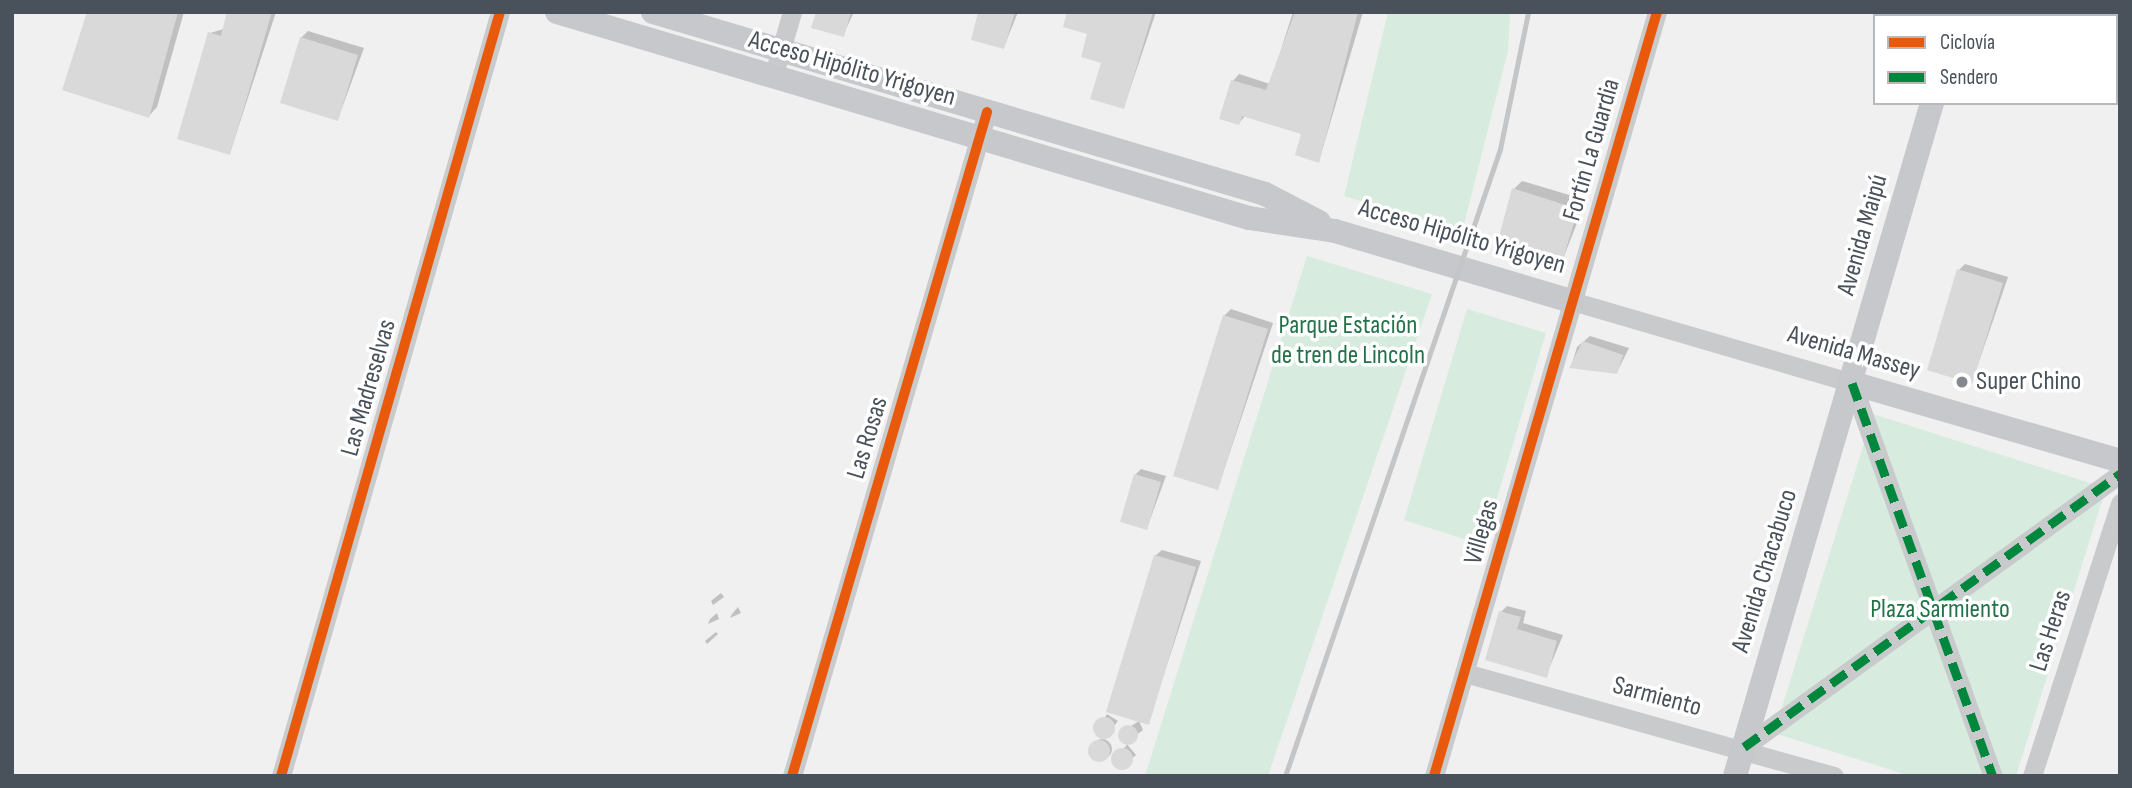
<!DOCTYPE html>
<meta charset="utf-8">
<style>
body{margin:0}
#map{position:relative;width:2132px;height:788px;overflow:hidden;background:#f0f0f0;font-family:"Sofia Sans Condensed",sans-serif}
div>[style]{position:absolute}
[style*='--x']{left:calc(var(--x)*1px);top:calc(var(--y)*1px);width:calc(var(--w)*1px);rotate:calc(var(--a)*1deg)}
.green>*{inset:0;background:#d7ecdf}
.shadow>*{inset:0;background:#0003}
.round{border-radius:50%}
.building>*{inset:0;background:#d9d9da}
.minor>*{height:19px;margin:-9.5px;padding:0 9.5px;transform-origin:9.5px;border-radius:9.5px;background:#c8cacb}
.major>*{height:24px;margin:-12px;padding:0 12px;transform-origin:12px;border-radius:12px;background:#c6c8cb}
.rail>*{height:5px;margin:-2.5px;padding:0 2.5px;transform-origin:2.5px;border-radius:2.5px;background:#c4c5c6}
.quiet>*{height:9px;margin-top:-4.5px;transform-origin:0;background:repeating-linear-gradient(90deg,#00873e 0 18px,transparent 0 27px)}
.cycleway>*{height:10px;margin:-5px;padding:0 5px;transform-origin:5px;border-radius:5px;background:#e8590c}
.dots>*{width:19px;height:19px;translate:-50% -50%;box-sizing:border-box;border:4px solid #fff;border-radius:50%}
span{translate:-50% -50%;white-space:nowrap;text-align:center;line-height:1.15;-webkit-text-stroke:7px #fff;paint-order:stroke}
.street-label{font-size:26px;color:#49525a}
.park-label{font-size:26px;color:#237249}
.poi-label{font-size:26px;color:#49525a}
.left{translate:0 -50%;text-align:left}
.frame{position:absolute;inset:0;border:14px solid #49525a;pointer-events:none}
.legend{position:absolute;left:1873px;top:14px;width:245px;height:91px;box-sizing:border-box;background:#fff;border:2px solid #b6babd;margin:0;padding:9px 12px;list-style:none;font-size:21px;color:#49525a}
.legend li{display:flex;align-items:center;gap:14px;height:35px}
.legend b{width:35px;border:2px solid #b6babd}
</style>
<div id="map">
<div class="green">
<i style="clip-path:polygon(1388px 12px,1510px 12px,1508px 51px,1462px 232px,1344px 196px)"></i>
<i style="clip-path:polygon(1307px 256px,1432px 294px,1268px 776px,1145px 776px)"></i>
<i style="clip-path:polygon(1467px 309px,1546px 333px,1483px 545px,1404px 520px)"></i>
<i style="clip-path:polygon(1873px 414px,2106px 488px,2016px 776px,1910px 776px,1774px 733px)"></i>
</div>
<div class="shadow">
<i style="clip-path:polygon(89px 12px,184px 12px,157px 107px,149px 116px)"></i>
<i style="clip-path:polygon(229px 12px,276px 12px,230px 153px,210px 33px,224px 29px)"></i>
<i style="clip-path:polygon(818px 12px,854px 12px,843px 35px)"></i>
<i style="clip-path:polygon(980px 12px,1018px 12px,1004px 47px)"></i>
<i style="clip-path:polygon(1069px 12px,1156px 12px,1124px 107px,1089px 33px)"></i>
<i style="clip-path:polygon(1293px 12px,1363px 12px,1319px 161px,1303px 133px,1245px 116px,1239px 123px,1233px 81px,1239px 74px,1270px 84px)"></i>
<i style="clip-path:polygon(308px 31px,364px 48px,338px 119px,301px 38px)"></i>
<i style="clip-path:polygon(1522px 181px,1586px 200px,1561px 264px,1514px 189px)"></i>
<i style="clip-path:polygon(1965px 264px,2008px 277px,1972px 382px,1959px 270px)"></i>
<i style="clip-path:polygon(1231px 309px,1273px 323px,1218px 488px,1224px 316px)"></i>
<i style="clip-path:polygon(1590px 336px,1629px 348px,1617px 372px,1571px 367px,1577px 347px)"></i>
<i style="clip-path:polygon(1141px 469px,1166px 476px,1147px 528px,1135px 475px)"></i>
<i style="clip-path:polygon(1162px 550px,1201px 561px,1148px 723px,1155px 556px)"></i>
<i style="clip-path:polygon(721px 593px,724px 597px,713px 605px,711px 601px)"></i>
<i style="clip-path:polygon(1507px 606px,1526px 611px,1523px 623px,1563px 635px,1546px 676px,1501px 612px)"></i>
<i style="clip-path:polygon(738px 607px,741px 613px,730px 618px,732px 614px)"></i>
<i style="clip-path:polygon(717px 613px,719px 619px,708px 624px,710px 619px)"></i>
<i style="clip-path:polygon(716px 632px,718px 634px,707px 644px,705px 641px)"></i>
<i style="clip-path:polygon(1107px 714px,1118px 721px,1105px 737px,1096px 731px)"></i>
<i style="clip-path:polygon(1139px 721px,1143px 730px,1126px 743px,1136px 755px,1120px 768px,1113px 759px,1127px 745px,1120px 733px)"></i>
<i class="round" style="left:1092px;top:739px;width:20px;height:20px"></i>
</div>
<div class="building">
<i style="clip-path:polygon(87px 12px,178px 12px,149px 118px,62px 90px)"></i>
<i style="clip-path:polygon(227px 12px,272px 12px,230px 155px,177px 139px,208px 32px,221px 36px)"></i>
<i style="clip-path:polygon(816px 12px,851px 12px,844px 37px,811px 28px)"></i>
<i style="clip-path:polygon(978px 12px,1015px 12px,1004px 49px,971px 40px)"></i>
<i style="clip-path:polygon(1067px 12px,1153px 12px,1124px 109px,1090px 99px,1101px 63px,1081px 57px,1087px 34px,1063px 27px)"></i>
<i style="clip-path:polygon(1295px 12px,1358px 12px,1319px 163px,1295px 155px,1301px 134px,1242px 116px,1239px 125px,1219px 119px,1231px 80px,1266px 90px)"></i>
<i style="clip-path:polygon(300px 37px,358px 55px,338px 121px,280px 103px)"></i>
<i style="clip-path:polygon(1512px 188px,1578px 209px,1561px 266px,1496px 248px)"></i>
<i style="clip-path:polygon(1957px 269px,2003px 283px,1972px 384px,1927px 370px)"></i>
<i style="clip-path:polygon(1223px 315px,1268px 329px,1218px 490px,1173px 476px)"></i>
<i style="clip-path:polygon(1583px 341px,1623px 355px,1617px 374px,1569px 368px)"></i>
<i style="clip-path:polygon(1134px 474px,1161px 482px,1147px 530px,1120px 522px)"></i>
<i style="clip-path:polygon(1154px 555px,1196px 567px,1149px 725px,1106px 712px)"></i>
<i style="clip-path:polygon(1499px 611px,1521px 617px,1517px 629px,1557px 641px,1547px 678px,1485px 660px)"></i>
<i class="round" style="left:1093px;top:717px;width:22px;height:22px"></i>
<i class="round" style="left:1118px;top:725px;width:20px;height:20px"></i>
<i class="round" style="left:1088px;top:740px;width:22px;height:22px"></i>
<i class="round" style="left:1111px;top:748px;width:22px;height:22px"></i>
</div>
<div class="minor">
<i style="--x:773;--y:77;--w:68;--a:-73.7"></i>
<i style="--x:1572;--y:301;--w:292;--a:16.3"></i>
<i style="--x:1852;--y:383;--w:418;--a:70.3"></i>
<i style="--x:1465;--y:673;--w:383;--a:15.6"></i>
<i style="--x:1744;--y:747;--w:465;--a:-36"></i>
<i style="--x:281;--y:776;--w:795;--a:-74.01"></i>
<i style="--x:792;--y:776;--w:692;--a:-73.63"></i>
<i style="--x:1434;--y:776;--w:796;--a:-73.73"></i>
<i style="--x:2032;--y:776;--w:287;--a:-72.1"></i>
</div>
<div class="major">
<i style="--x:557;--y:12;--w:722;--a:16.58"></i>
<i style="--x:1249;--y:218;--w:87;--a:8.6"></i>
<i style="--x:1335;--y:231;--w:247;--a:16.5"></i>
<i style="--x:653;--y:12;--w:638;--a:16.56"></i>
<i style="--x:1265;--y:194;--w:61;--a:27.4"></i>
<i style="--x:1943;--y:12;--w:5;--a:53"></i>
<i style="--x:2011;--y:12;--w:12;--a:20"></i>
<i style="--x:1977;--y:16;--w:5;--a:-53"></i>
<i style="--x:2116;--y:44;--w:4;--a:14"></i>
<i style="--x:1852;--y:383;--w:279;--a:16.2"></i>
<i style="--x:1735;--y:776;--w:701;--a:-73.68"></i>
</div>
<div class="rail">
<i style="--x:1285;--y:776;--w:663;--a:-71.07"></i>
<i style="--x:1500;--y:149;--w:140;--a:-78.4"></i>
</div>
<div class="quiet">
<i style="--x:1852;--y:383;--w:418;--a:70.3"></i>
<i style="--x:1744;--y:747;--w:465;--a:-36"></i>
</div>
<div class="cycleway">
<i style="--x:281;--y:776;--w:795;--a:-74.01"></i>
<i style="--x:792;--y:776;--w:692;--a:-73.63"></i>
<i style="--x:1434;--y:776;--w:796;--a:-73.73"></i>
</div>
<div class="dots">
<i style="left:1962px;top:382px;background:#83898e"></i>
</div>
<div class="street-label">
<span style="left:852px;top:69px;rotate:16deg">Acceso Hipólito Yrigoyen</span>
<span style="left:1592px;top:150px;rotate:-74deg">Fortín La Guardia</span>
<span style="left:1863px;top:235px;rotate:-74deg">Avenida Maipú</span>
<span style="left:1462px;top:237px;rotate:16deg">Acceso Hipólito Yrigoyen</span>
<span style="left:1854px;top:353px;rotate:16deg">Avenida Massey</span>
<span style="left:369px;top:388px;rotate:-74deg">Las Madreselvas</span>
<span style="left:868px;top:438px;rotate:-73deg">Las Rosas</span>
<span style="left:1482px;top:532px;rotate:-74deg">Villegas</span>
<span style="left:1765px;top:571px;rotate:-73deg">Avenida Chacabuco</span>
<span style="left:2051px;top:631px;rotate:-72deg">Las Heras</span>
<span style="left:1657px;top:697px;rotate:15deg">Sarmiento</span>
</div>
<div class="park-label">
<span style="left:1348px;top:341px">Parque Estación<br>de tren de Lincoln</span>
<span style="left:1940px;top:610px">Plaza Sarmiento</span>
</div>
<div class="poi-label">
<span class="left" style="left:1976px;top:382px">Super Chino</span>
</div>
<div class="frame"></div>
<ul class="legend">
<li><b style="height:9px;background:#e8590c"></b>Ciclovía</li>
<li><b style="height:9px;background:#00873e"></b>Sendero</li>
</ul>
</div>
